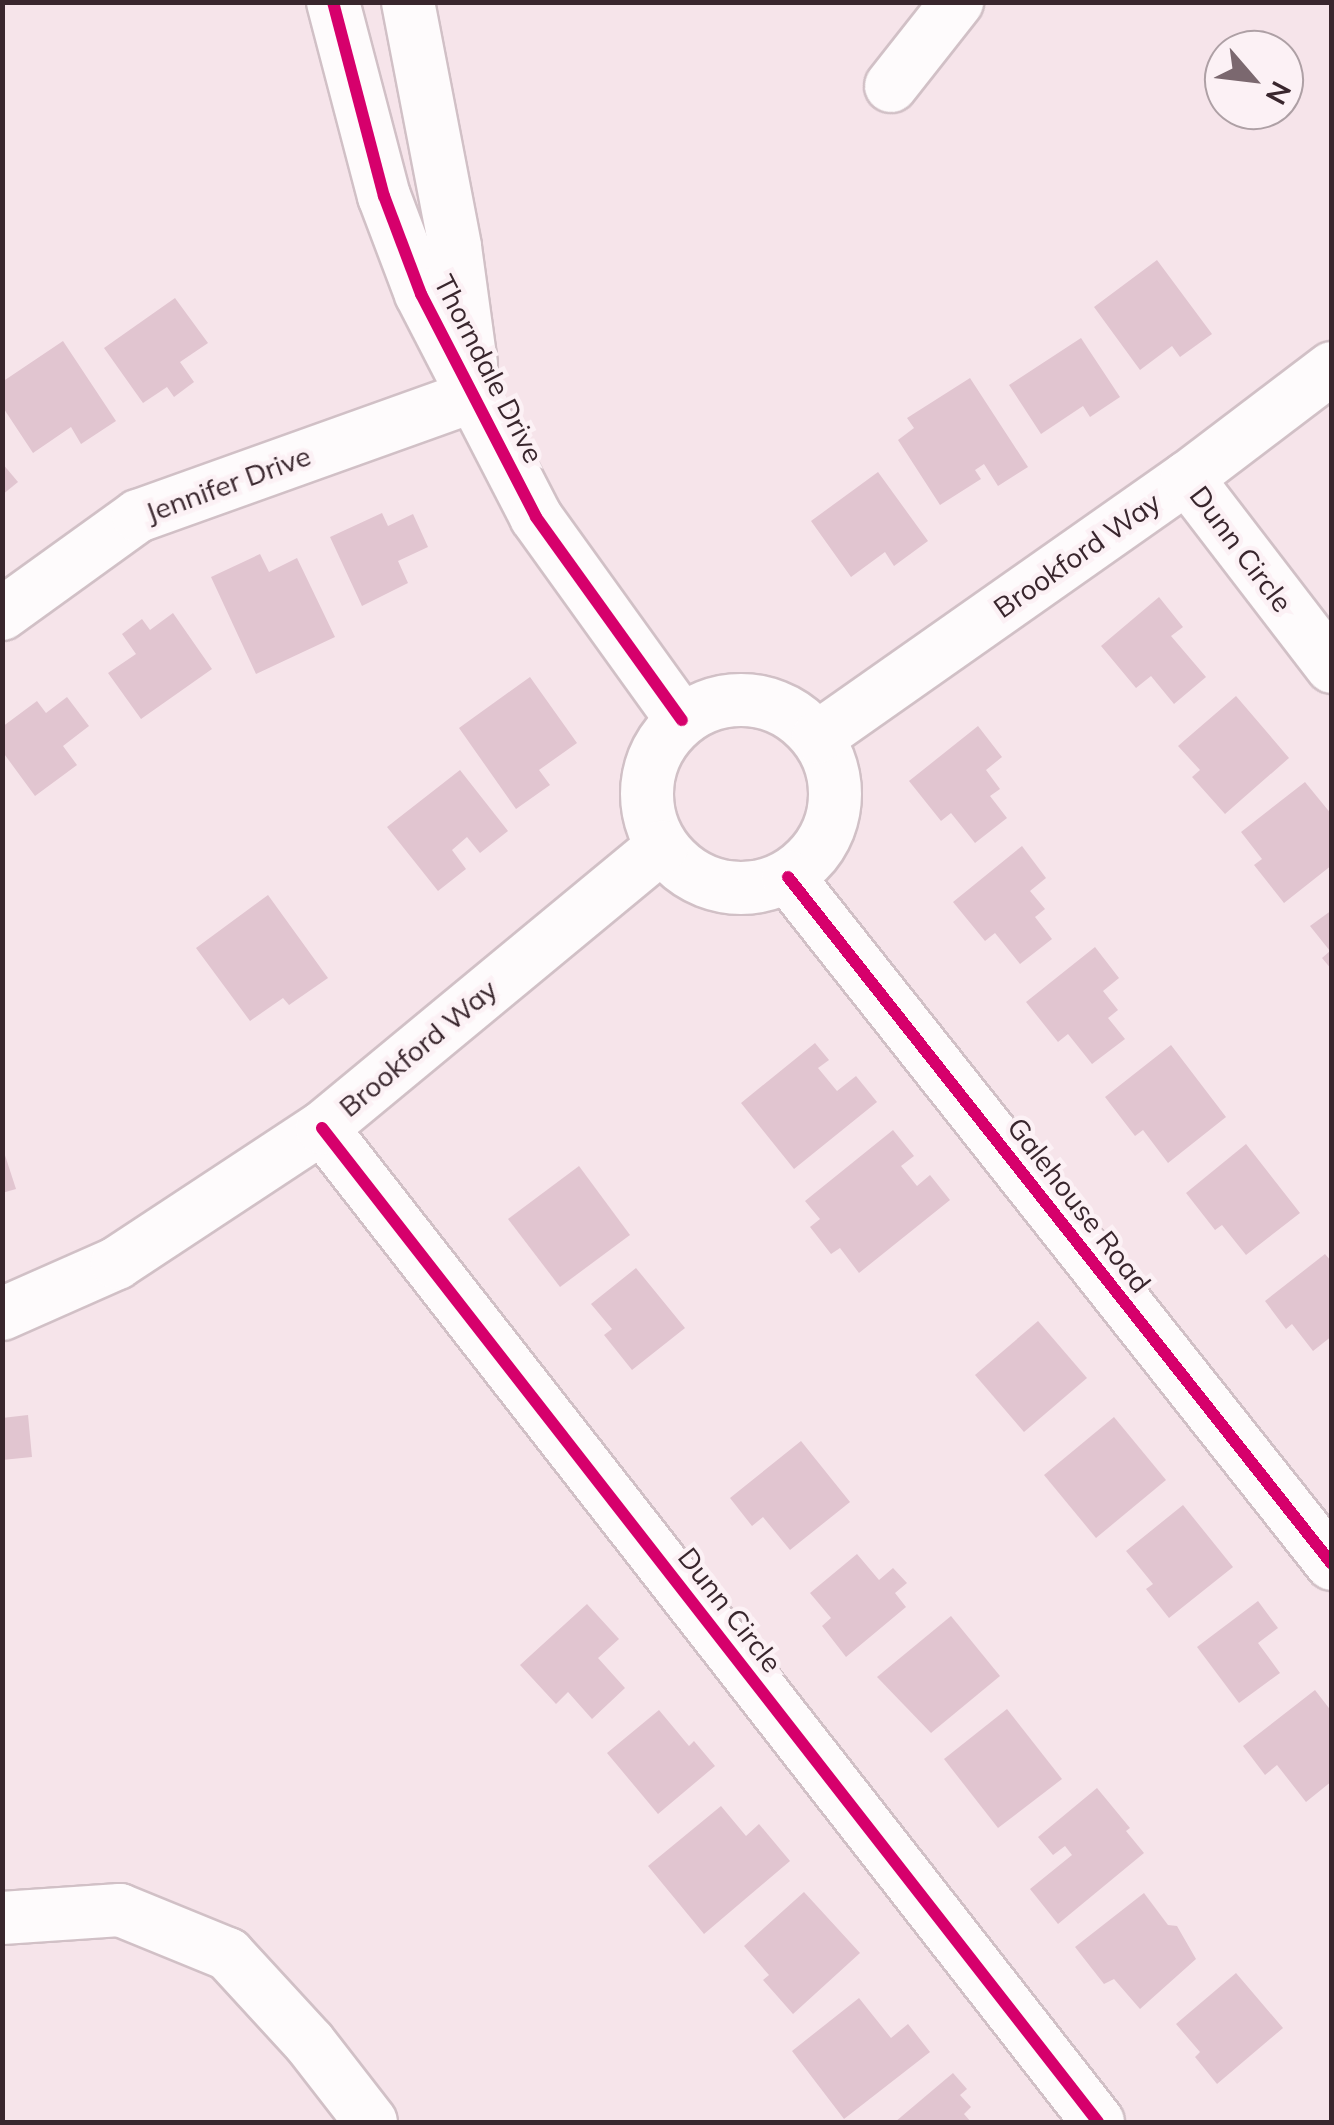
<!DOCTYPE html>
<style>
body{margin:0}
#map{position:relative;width:1334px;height:2125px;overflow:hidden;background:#f6e4ea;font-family:Mulish,sans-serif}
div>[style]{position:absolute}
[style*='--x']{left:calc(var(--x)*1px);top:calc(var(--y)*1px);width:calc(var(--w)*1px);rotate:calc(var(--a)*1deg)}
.building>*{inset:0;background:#e1c5d0}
.roads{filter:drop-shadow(2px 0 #d1c0c6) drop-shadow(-2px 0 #d1c0c6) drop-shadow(0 2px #d1c0c6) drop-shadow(0 -2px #d1c0c6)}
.street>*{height:52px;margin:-26px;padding:0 26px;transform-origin:26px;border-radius:26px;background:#fefbfc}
.street>.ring{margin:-26px;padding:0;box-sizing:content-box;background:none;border:52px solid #fefbfc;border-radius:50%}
.cycleway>*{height:12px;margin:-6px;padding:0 6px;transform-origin:6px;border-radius:6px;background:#d6006c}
span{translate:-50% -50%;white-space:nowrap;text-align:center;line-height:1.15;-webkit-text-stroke:9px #fcf1f5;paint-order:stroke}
.street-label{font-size:28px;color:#39262d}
.frame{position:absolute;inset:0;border:5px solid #39262d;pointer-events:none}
.north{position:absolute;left:1204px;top:30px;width:100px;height:100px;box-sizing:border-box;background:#fcf1f5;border:2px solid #aea0a5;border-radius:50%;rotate:118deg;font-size:28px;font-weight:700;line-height:40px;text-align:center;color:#39262d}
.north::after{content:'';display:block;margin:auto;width:35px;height:45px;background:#7b686f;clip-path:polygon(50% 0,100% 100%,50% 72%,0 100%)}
</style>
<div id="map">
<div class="building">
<i style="clip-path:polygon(1157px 260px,1212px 334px,1180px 357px,1172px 346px,1140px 370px,1094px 307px)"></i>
<i style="clip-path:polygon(175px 298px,208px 343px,180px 362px,194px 382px,174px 397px,167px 387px,143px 403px,104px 348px)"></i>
<i style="clip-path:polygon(1081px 338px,1120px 397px,1090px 417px,1083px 406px,1041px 434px,1009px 385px)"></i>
<i style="clip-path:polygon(63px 341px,116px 421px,81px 444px,71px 427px,33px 453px,2px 406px,2px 382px)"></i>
<i style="clip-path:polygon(970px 378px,1028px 467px,998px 486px,984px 464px,975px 470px,981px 479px,940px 505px,898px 440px,914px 428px,907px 418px)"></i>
<i style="clip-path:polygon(2px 463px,18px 482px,2px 495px)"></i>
<i style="clip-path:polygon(878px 472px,928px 541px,894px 566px,885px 552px,851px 577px,811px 521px)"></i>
<i style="clip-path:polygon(382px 513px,388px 526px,413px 514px,428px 547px,398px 561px,408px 583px,362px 606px,330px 537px)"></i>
<i style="clip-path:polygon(260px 554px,269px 572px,297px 558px,335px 637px,256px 674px,211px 577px)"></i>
<i style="clip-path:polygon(1159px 597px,1183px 627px,1171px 636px,1206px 677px,1174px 704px,1151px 676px,1136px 688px,1101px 646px)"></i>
<i style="clip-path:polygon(173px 613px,212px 669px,141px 719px,108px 673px,136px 654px,122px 634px,142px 619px,150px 630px)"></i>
<i style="clip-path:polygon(530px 677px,577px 743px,539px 770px,550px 785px,516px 809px,459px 728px)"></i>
<i style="clip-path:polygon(1236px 696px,1289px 758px,1225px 814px,1192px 777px,1200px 770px,1178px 746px)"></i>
<i style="clip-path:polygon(67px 697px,89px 726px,63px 746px,77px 765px,35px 796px,2px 751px,2px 727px,37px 701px,46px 713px)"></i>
<i style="clip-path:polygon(978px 726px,1002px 757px,986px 770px,1000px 789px,990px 796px,1007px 818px,975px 843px,951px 813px,941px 821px,909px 781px)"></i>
<i style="clip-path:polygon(460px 770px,508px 831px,480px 853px,467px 837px,452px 850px,466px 869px,438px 891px,387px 827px)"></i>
<i style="clip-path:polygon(1305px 782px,1332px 815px,1332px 865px,1284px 903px,1254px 865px,1262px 859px,1241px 832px)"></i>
<i style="clip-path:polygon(1022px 846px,1046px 878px,1030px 891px,1045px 909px,1035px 917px,1052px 939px,1020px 964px,995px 933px,985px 941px,953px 902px)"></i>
<i style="clip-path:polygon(268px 895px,328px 978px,289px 1005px,283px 998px,250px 1021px,196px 948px)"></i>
<i style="clip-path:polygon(1332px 910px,1332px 970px,1322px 958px,1330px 951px,1310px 926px)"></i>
<i style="clip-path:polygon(1095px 947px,1119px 978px,1103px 991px,1118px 1010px,1108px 1018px,1125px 1039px,1092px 1064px,1068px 1034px,1058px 1042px,1026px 1002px)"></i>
<i style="clip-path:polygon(815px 1043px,829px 1060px,818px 1068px,837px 1091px,856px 1076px,877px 1102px,794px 1169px,741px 1103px)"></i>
<i style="clip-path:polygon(1171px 1045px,1226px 1117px,1168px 1163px,1143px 1130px,1135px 1136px,1105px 1097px)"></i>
<i style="clip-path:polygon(893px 1130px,914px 1156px,901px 1166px,917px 1186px,930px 1175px,950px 1200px,859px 1273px,840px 1248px,831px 1254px,810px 1227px,820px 1219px,805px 1201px)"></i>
<i style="clip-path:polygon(1246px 1144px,1300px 1213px,1246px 1255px,1222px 1225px,1215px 1230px,1186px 1193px)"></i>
<i style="clip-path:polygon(2px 1146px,16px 1189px,2px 1193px)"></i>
<i style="clip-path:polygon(579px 1166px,630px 1235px,560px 1287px,508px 1219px)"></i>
<i style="clip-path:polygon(1325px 1254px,1332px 1262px,1332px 1336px,1313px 1351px,1292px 1324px,1286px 1329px,1265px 1301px)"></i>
<i style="clip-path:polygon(636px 1268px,685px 1328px,632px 1370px,604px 1335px,612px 1329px,591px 1304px)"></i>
<i style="clip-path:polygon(1038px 1321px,1087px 1378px,1024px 1432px,975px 1375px)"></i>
<i style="clip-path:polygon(28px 1415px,32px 1457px,2px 1460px,2px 1418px)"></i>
<i style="clip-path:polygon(1114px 1417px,1166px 1480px,1096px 1538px,1044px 1475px)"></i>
<i style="clip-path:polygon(801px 1441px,850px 1502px,790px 1550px,763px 1517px,752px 1526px,730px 1498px)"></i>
<i style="clip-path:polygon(1183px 1505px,1233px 1567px,1169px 1618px,1146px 1589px,1153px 1584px,1126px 1551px)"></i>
<i style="clip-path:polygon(857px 1554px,879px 1580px,893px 1568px,907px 1583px,895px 1593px,906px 1607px,846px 1657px,822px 1626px,831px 1618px,810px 1593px)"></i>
<i style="clip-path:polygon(1258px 1601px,1278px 1628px,1258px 1643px,1280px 1673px,1239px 1703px,1197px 1647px)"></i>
<i style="clip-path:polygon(587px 1604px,619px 1639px,598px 1658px,625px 1688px,592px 1719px,568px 1692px,556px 1704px,520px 1665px)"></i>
<i style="clip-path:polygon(951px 1616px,1000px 1676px,931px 1733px,877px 1677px)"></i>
<i style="clip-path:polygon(1315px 1690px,1332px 1712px,1332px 1781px,1306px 1802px,1277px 1765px,1265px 1775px,1243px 1746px)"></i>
<i style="clip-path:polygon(1007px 1709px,1062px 1779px,998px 1828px,944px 1759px)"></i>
<i style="clip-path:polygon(659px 1710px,689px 1746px,694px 1741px,715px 1766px,658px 1814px,607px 1753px)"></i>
<i style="clip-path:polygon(1097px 1788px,1130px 1828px,1126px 1831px,1144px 1853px,1058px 1924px,1030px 1889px,1072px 1855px,1065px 1846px,1053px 1855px,1038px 1837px)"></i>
<i style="clip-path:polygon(721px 1806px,746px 1836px,759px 1824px,790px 1861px,704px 1934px,648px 1866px)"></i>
<i style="clip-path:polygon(804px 1892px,860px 1953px,793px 2014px,763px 1980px,769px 1975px,744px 1946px)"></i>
<i style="clip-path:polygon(1144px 1893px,1168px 1925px,1177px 1926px,1196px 1959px,1140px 2009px,1114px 1979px,1104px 1984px,1075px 1947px)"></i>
<i style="clip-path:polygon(1236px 1973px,1283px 2028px,1217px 2084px,1195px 2057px,1200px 2052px,1176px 2024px)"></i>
<i style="clip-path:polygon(859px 1998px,891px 2038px,908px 2024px,930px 2052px,844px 2119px,792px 2051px)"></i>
<i style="clip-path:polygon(953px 2073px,967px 2089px,960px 2095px,971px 2107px,964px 2114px,971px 2122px,895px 2122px)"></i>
</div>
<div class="roads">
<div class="street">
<i style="--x:333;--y:2;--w:201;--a:75.3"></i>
<i style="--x:384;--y:196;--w:105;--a:69.3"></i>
<i style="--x:421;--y:294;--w:251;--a:62.7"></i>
<i style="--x:536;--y:517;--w:250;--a:54.3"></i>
<i style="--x:408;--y:2;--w:249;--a:79.1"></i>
<i style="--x:455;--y:247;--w:118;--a:82.2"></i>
<i style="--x:891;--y:86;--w:107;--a:-51.8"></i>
<i style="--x:1187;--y:478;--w:238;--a:52.5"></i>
<i style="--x:2;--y:614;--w:168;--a:-35.8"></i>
<i style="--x:138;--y:516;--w:359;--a:-19.7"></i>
<i class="ring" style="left:647px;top:700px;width:136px;height:136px"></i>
<i style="--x:818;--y:737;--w:451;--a:-35.1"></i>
<i style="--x:1187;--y:478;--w:182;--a:-37.2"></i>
<i style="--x:788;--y:877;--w:876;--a:51.63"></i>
<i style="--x:322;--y:1128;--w:1261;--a:52.02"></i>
<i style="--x:2;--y:1314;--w:126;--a:-23.9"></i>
<i style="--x:117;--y:1263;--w:245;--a:-33.4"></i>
<i style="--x:322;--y:1128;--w:441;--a:-39.6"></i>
<i style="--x:2;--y:1918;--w:118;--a:-3.9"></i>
<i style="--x:120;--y:1910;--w:117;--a:22.2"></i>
<i style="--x:228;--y:1954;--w:120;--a:47.4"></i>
<i style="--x:309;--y:2042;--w:101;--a:52.2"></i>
</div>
</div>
<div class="cycleway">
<i style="--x:333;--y:2;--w:201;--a:75.3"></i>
<i style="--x:384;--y:196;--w:105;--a:69.3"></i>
<i style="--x:421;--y:294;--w:251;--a:62.7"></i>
<i style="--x:536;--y:517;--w:250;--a:54.3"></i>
<i style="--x:788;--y:877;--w:876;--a:51.63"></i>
<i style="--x:322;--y:1128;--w:1261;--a:52.02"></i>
</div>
<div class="street-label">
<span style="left:489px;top:369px;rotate:63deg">Thorndale Drive</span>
<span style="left:228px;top:484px;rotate:-20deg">Jennifer Drive</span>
<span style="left:1241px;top:549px;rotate:53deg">Dunn Circle</span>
<span style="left:1077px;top:555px;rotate:-35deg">Brookford Way</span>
<span style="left:418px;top:1048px;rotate:-40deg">Brookford Way</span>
<span style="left:1079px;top:1205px;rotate:52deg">Galehouse Road</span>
<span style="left:730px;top:1610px;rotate:52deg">Dunn Circle</span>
</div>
<div class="frame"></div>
<div class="north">N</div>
</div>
